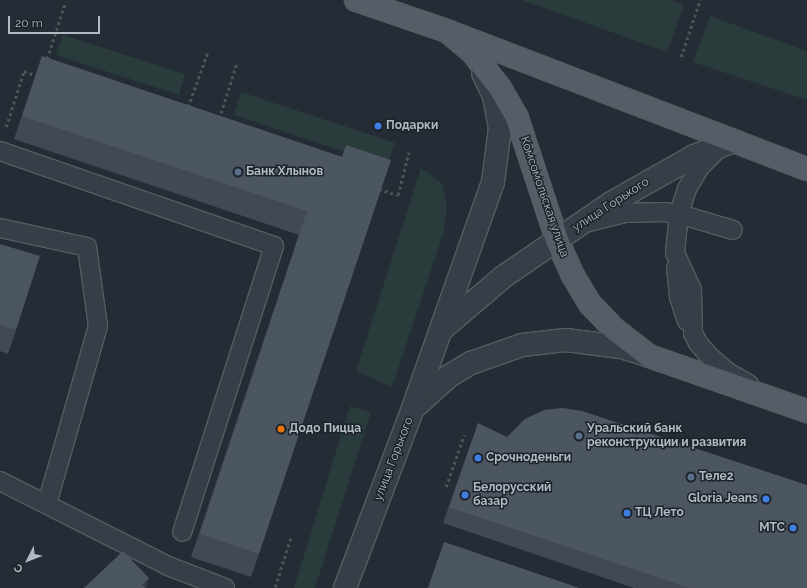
<!DOCTYPE html>
<meta charset="utf-8">
<style>
body{margin:0}
#map{position:relative;width:807px;height:588px;overflow:hidden;background:#242c36;font-family:Raleway,sans-serif}
div>[style]{position:absolute}
[style*='--x']{left:calc(var(--x)*1px);top:calc(var(--y)*1px);width:calc(var(--w)*1px);rotate:calc(var(--a)*1deg)}
.green>*{inset:0;background:#2a3b3b}
.path>*{height:2.5px;margin-top:-1.25px;transform-origin:0;background:repeating-linear-gradient(90deg,#475759 0 3px,transparent 0 6px)}
.roads{filter:drop-shadow(1px 0 #555c64) drop-shadow(-1px 0 #555c64) drop-shadow(0 1px #555c64) drop-shadow(0 -1px #555c64)}
.service>*{height:18px;margin:-9px;padding:0 9px;transform-origin:9px;border-radius:9px;background:#373e47}
.tertiary>*{height:22px;margin:-11px;padding:0 11px;transform-origin:11px;border-radius:11px;background:#373e47}
.primary>*{height:22px;margin:-11px;padding:0 11px;transform-origin:11px;border-radius:11px;background:#555d67}
.wall>*{inset:0;background:#414a53}
.shaded-wall>*{inset:0;background:#353c44}
.building>*{inset:0;background:#4c5661}
.dots>*{width:11px;height:11px;translate:-50% -50%;box-sizing:border-box;border:2px solid #1c232b;border-radius:50%}
span{translate:-50% -50%;white-space:nowrap;text-align:center;line-height:1.15;-webkit-text-stroke:3px #1c232b;paint-order:stroke}
.poi-label{font-size:12px;color:#b2b9c3;font-weight:700}
.left{translate:0 -50%;text-align:left}
.right{translate:-100% -50%;text-align:right}
.street-label{font-size:12px;color:#b2b9c3}
.north{position:absolute;left:8px;top:540px;width:40px;height:40px;-webkit-text-stroke:3px #1c232b;paint-order:stroke;rotate:228deg;font-size:11px;font-weight:700;line-height:16px;text-align:center;color:#b2b9c3}
.north::after{content:'';display:block;margin:auto;width:14px;height:18px;background:#b2b9c3;clip-path:polygon(50% 0,100% 100%,50% 72%,0 100%)}
.scale{position:absolute;left:8px;top:16px;width:92px;height:18px;box-sizing:border-box;border:2px solid #b2b9c3;border-top:0;padding-left:5px;font-size:12px;line-height:14px;white-space:nowrap;color:#b2b9c3;-webkit-text-stroke:3px #1c232b;paint-order:stroke}
</style>
<div id="map">
<div class="green">
<i style="clip-path:polygon(522px 0,670px 0,684px 5px,667px 52px)"></i>
<i style="clip-path:polygon(710px 16px,807px 51px,807px 100px,693px 62px)"></i>
<i style="clip-path:polygon(63px 35px,185px 74px,179px 95px,56px 55px)"></i>
<i style="clip-path:polygon(241px 92px,395px 143px,387px 166px,234px 115px)"></i>
<i style="clip-path:polygon(421px 168px,441px 182px,447px 205px,444px 231px,392px 387px,356px 371px)"></i>
<i style="clip-path:polygon(350px 406px,371px 412px,315px 588px,294px 588px)"></i>
</div>
<div class="path">
<i style="--x:681;--y:57;--w:60;--a:-71.6"></i>
<i style="--x:47;--y:59;--w:59;--a:-72.2"></i>
<i style="--x:188;--y:107;--w:59;--a:-70.3"></i>
<i style="--x:219;--y:119;--w:60;--a:-72.5"></i>
<i style="--x:6;--y:127;--w:59;--a:-72.2"></i>
<i style="--x:24;--y:71;--w:15;--a:20"></i>
<i style="--x:379;--y:189;--w:20;--a:18"></i>
<i style="--x:398;--y:195;--w:44;--a:-75.7"></i>
<i style="--x:446;--y:487;--w:55;--a:-70.9"></i>
<i style="--x:275;--y:587;--w:52;--a:-72.3"></i>
</div>
<div class="roads">
<div class="service">
<i style="--x:719;--y:148;--w:27;--a:135"></i>
<i style="--x:700;--y:167;--w:26;--a:121"></i>
<i style="--x:687;--y:189;--w:26;--a:108"></i>
<i style="--x:679;--y:214;--w:39;--a:96"></i>
<i style="--x:675;--y:253;--w:41;--a:65.3"></i>
<i style="--x:692;--y:290;--w:43;--a:88.7"></i>
<i style="--x:693;--y:333;--w:11;--a:63"></i>
<i style="--x:698;--y:343;--w:18;--a:49"></i>
<i style="--x:710;--y:357;--w:23;--a:40"></i>
<i style="--x:728;--y:372;--w:24;--a:30"></i>
<i style="--x:0;--y:151;--w:290;--a:19.1"></i>
<i style="--x:274;--y:246;--w:300;--a:107.8"></i>
<i style="--x:589;--y:222;--w:36;--a:-14"></i>
<i style="--x:624;--y:213;--w:40;--a:-1.4"></i>
<i style="--x:664;--y:212;--w:15;--a:8"></i>
<i style="--x:679;--y:214;--w:56;--a:16.5"></i>
<i style="--x:0;--y:228;--w:89;--a:12.3"></i>
<i style="--x:87;--y:247;--w:80;--a:82.1"></i>
<i style="--x:98;--y:326;--w:185;--a:106"></i>
<i style="--x:676;--y:268;--w:29;--a:84"></i>
<i style="--x:679;--y:297;--w:25;--a:72"></i>
<i style="--x:0;--y:481;--w:188;--a:26.8"></i>
<i style="--x:168;--y:566;--w:61;--a:21.1"></i>
</div>
<div class="tertiary">
<i style="--x:442;--y:329;--w:80;--a:-40.4"></i>
<i style="--x:503;--y:277;--w:131;--a:-34.4"></i>
<i style="--x:611;--y:203;--w:95;--a:-29.5"></i>
<i style="--x:694;--y:156;--w:43;--a:-20.6"></i>
<i style="--x:417;--y:405;--w:43;--a:-42.2"></i>
<i style="--x:449;--y:376;--w:26;--a:-31"></i>
<i style="--x:471;--y:363;--w:54;--a:-19.4"></i>
<i style="--x:522;--y:345;--w:44;--a:-6.5"></i>
<i style="--x:566;--y:340;--w:55;--a:7.3"></i>
<i style="--x:621;--y:347;--w:27;--a:17"></i>
<i style="--x:345;--y:588;--w:192;--a:-69.3"></i>
<i style="--x:413;--y:408;--w:240;--a:-70.5"></i>
<i style="--x:493;--y:182;--w:54;--a:-82.6"></i>
<i style="--x:500;--y:128;--w:33;--a:-101"></i>
<i style="--x:494;--y:96;--w:25;--a:-116"></i>
</div>
<div class="primary">
<i style="--x:356;--y:0;--w:96;--a:18.8"></i>
<i style="--x:447;--y:31;--w:386;--a:21"></i>
<i style="--x:447;--y:31;--w:34;--a:40"></i>
<i style="--x:473;--y:53;--w:44;--a:52.4"></i>
<i style="--x:500;--y:88;--w:34;--a:60"></i>
<i style="--x:517;--y:118;--w:128;--a:71.8"></i>
<i style="--x:557;--y:240;--w:37;--a:66"></i>
<i style="--x:572;--y:274;--w:35;--a:59"></i>
<i style="--x:590;--y:304;--w:35;--a:46"></i>
<i style="--x:614;--y:329;--w:44;--a:37.6"></i>
<i style="--x:649;--y:356;--w:167;--a:19.2"></i>
</div>
</div>
<div class="wall">
<i style="clip-path:polygon(42px 56px,342px 157px,259px 554px,251px 577px,191px 557px,299px 235px,14px 139px)"></i>
<i style="clip-path:polygon(0 244px,16px 330px,8px 354px,0 351px)"></i>
<i style="clip-path:polygon(472px 440px,807px 588px,634px 588px,443px 523px)"></i>
<i style="clip-path:polygon(444px 542px,579px 588px,428px 588px)"></i>
</div>
<div class="shaded-wall">
<i style="clip-path:polygon(149px 578px,146px 588px,142px 585px)"></i>
</div>
<div class="building">
<i style="clip-path:polygon(42px 56px,342px 157px,346px 145px,391px 160px,259px 554px,200px 534px,307px 211px,22px 116px)"></i>
<i style="clip-path:polygon(0 244px,40px 256px,16px 330px,0 325px)"></i>
<i style="clip-path:polygon(563px 408px,582px 411px,807px 485px,807px 588px,689px 588px,449px 507px,478px 423px,507px 437px,525px 419px,544px 410px)"></i>
<i style="clip-path:polygon(444px 542px,579px 588px,428px 588px)"></i>
<i style="clip-path:polygon(123px 551px,149px 578px,142px 585px,146px 588px,84px 588px)"></i>
</div>
<div class="dots">
<i style="left:378px;top:126px;background:#3f7fe0"></i>
<i style="left:238px;top:172px;background:#5c6f8a"></i>
<i style="left:281px;top:429px;background:#e8710a"></i>
<i style="left:579px;top:436px;background:#5c6f8a"></i>
<i style="left:478px;top:458px;background:#3f7fe0"></i>
<i style="left:691px;top:477px;background:#5c6f8a"></i>
<i style="left:465px;top:495px;background:#3f7fe0"></i>
<i style="left:766px;top:499px;background:#3f7fe0"></i>
<i style="left:627px;top:513px;background:#3f7fe0"></i>
<i style="left:793px;top:528px;background:#3f7fe0"></i>
</div>
<div class="poi-label">
<span class="left" style="left:386px;top:126px">Подарки</span>
<span class="left" style="left:246px;top:172px">Банк Хлынов</span>
<span class="left" style="left:289px;top:429px">Додо Пицца</span>
<span class="left" style="left:587px;top:436px">Уральский банк<br>реконструкции и развития</span>
<span class="left" style="left:486px;top:458px">Срочноденьги</span>
<span class="left" style="left:699px;top:477px">Теле2</span>
<span class="left" style="left:473px;top:495px">Белорусский<br>базар</span>
<span class="right" style="left:758px;top:499px">Gloria Jeans</span>
<span class="left" style="left:635px;top:513px">ТЦ Лето</span>
<span class="right" style="left:785px;top:528px">МТС</span>
</div>
<div class="street-label">
<span style="left:544px;top:197px;rotate:71deg">Комсомольская улица</span>
<span style="left:611px;top:205px;rotate:-33deg">улица Горького</span>
<span style="left:394px;top:459px;rotate:-69deg">улица Горького</span>
</div>
<div class="north">С</div>
<div class="scale">20 m</div>
</div>
